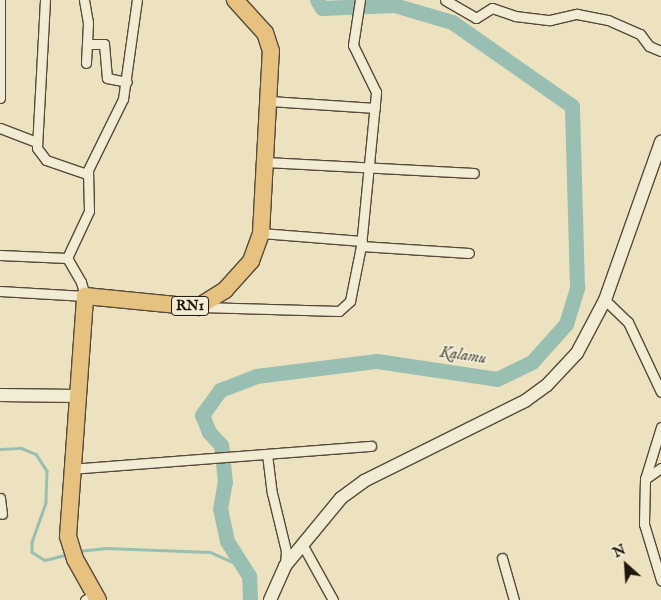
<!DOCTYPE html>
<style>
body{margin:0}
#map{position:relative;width:661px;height:600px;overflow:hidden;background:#ede2bf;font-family:"IM FELL English",serif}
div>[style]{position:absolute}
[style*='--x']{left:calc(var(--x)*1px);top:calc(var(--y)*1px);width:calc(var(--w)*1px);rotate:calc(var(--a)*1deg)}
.stream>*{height:2.5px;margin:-1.25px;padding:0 1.25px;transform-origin:1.25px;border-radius:1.25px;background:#99beb2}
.river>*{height:15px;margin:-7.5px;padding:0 7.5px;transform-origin:7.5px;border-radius:7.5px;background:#99beb2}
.roads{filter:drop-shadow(1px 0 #554a3a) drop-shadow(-1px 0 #554a3a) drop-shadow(0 1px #554a3a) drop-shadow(0 -1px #554a3a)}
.street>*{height:9px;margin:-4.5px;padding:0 4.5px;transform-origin:4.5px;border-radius:4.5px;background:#f3ecd5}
.secondary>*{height:12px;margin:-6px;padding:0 6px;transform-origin:6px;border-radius:6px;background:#f3ecd5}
.highway>*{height:16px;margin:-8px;padding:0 8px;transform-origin:8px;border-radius:8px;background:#e6c180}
span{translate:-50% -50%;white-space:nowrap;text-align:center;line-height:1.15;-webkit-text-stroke:4px #f3ecd5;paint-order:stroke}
.shield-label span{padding:1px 4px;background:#f3ecd5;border:1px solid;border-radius:4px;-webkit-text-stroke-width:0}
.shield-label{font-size:14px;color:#22170d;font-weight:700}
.water-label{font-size:16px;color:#4c5147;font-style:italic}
.north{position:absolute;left:601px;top:540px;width:50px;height:50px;-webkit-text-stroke:4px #f3ecd5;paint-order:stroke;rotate:334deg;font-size:14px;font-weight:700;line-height:20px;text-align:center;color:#22170d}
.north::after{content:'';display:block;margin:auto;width:18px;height:22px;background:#22170d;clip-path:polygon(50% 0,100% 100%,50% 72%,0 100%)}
</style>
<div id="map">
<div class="stream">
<i style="--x:0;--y:449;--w:21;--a:-3"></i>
<i style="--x:21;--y:448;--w:16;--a:22"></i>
<i style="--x:36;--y:454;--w:20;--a:57"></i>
<i style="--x:47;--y:471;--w:32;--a:92"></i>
<i style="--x:46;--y:503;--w:41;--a:109.7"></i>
<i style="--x:32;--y:542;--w:10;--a:90"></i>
<i style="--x:32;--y:552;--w:15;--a:32"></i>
<i style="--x:45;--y:560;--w:25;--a:-14"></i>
<i style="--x:78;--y:551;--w:28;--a:-6"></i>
<i style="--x:106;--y:548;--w:104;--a:2.2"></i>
<i style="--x:210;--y:552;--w:35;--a:24"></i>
</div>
<div class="river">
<i style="--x:250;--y:600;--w:24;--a:-92"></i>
<i style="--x:249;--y:576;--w:41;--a:-122.2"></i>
<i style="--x:227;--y:541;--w:33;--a:-102"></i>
<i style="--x:220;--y:509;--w:27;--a:-80"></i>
<i style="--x:225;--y:482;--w:37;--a:-96"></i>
<i style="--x:221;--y:445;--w:18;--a:-133"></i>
<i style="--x:209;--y:432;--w:18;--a:-112"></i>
<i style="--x:202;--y:415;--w:31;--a:-54"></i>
<i style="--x:220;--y:390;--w:39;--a:-21"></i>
<i style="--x:256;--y:376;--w:122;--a:-7.1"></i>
<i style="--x:377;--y:361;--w:121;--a:8.5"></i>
<i style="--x:497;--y:379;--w:39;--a:-26"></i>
<i style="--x:532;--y:362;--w:51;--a:-48.2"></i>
<i style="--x:566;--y:324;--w:39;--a:-73"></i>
<i style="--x:577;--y:287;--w:181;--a:-91.6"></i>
<i style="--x:572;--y:106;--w:146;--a:-145"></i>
<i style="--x:452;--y:22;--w:60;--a:-163.7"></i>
<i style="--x:394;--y:5;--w:72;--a:177.6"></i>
<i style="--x:322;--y:8;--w:9;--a:-122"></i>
</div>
<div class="roads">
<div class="street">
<i style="--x:45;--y:0;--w:148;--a:93.1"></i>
<i style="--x:37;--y:148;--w:15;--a:53"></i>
<i style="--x:46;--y:160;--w:43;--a:18.9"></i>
<i style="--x:84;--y:0;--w:23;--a:80"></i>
<i style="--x:88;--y:23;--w:40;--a:92.9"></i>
<i style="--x:445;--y:0;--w:36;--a:30"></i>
<i style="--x:476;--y:18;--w:19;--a:-32"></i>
<i style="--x:492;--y:8;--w:24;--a:19"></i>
<i style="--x:515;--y:16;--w:35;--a:7"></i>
<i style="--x:550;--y:20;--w:28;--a:-13"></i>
<i style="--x:577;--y:14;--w:32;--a:11"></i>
<i style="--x:608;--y:20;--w:35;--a:24"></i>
<i style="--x:640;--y:34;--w:15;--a:53"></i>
<i style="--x:649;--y:46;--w:13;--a:23"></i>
<i style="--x:87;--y:44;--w:17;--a:0"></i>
<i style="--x:104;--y:44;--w:34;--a:85"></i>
<i style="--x:107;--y:78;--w:20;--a:11"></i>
<i style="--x:0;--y:98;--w:98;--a:-90"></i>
<i style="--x:270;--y:101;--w:105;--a:3.8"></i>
<i style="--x:0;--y:128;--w:39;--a:21"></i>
<i style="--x:265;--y:162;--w:209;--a:3"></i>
<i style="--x:261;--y:233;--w:101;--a:4.5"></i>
<i style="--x:361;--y:246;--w:108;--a:3.7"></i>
<i style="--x:0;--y:255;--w:67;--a:2.6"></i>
<i style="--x:0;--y:291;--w:85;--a:3.4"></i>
<i style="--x:85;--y:296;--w:15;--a:-106"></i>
<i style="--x:81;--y:282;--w:28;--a:-120"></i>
<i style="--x:67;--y:258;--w:52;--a:-64.9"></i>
<i style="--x:89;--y:211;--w:41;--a:-91.4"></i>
<i style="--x:88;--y:170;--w:79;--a:-63.8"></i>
<i style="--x:123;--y:99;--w:100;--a:-82"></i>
<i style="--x:605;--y:300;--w:32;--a:44"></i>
<i style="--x:628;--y:322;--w:77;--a:64.8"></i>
<i style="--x:201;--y:307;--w:138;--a:1.7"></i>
<i style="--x:339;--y:311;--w:15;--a:-42"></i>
<i style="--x:350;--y:301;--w:56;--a:-78.7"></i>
<i style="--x:361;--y:246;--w:155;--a:-84.4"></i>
<i style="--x:376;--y:92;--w:52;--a:-116.1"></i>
<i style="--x:353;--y:45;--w:46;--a:-81.2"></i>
<i style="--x:661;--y:427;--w:54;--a:107.1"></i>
<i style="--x:645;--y:479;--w:45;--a:91.3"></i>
<i style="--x:644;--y:524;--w:59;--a:73.1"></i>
<i style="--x:267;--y:454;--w:39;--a:83"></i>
<i style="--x:272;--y:493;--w:60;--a:76.4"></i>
<i style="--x:286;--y:551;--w:15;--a:94"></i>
<i style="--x:71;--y:469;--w:301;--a:-4.4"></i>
<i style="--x:645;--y:479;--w:19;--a:-35"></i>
<i style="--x:0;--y:498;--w:16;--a:83"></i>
<i style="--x:302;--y:544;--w:64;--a:61"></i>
<i style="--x:502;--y:558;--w:44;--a:74.1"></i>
<i style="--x:85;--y:600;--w:10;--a:-29"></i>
</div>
<div class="secondary">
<i style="--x:0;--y:395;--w:76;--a:0.8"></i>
<i style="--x:270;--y:600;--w:37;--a:-66"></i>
<i style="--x:285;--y:566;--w:88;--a:-50.5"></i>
<i style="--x:341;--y:498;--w:29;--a:-36"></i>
<i style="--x:364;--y:481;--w:180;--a:-26.4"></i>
<i style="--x:525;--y:401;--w:27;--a:-36"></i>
<i style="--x:547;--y:385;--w:44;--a:-46.8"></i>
<i style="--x:577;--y:353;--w:60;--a:-62.2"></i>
<i style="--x:605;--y:300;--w:168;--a:-70.5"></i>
</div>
<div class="highway">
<i style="--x:98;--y:600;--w:47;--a:-119.3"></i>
<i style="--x:75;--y:559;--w:24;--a:-107"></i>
<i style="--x:68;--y:536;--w:241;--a:-85.9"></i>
<i style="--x:85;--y:296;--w:114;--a:5.6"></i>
<i style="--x:198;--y:307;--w:32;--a:-32"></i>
<i style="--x:225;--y:290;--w:39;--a:-48"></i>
<i style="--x:251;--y:261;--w:30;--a:-70"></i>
<i style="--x:261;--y:233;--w:182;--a:-86.9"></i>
<i style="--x:271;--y:51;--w:19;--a:-108"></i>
<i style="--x:265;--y:33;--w:45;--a:-132.3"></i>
</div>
</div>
<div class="shield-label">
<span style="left:190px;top:306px">RN1</span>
</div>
<div class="water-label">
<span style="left:463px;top:356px;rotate:8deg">Kalamu</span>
</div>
<div class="north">N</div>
</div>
